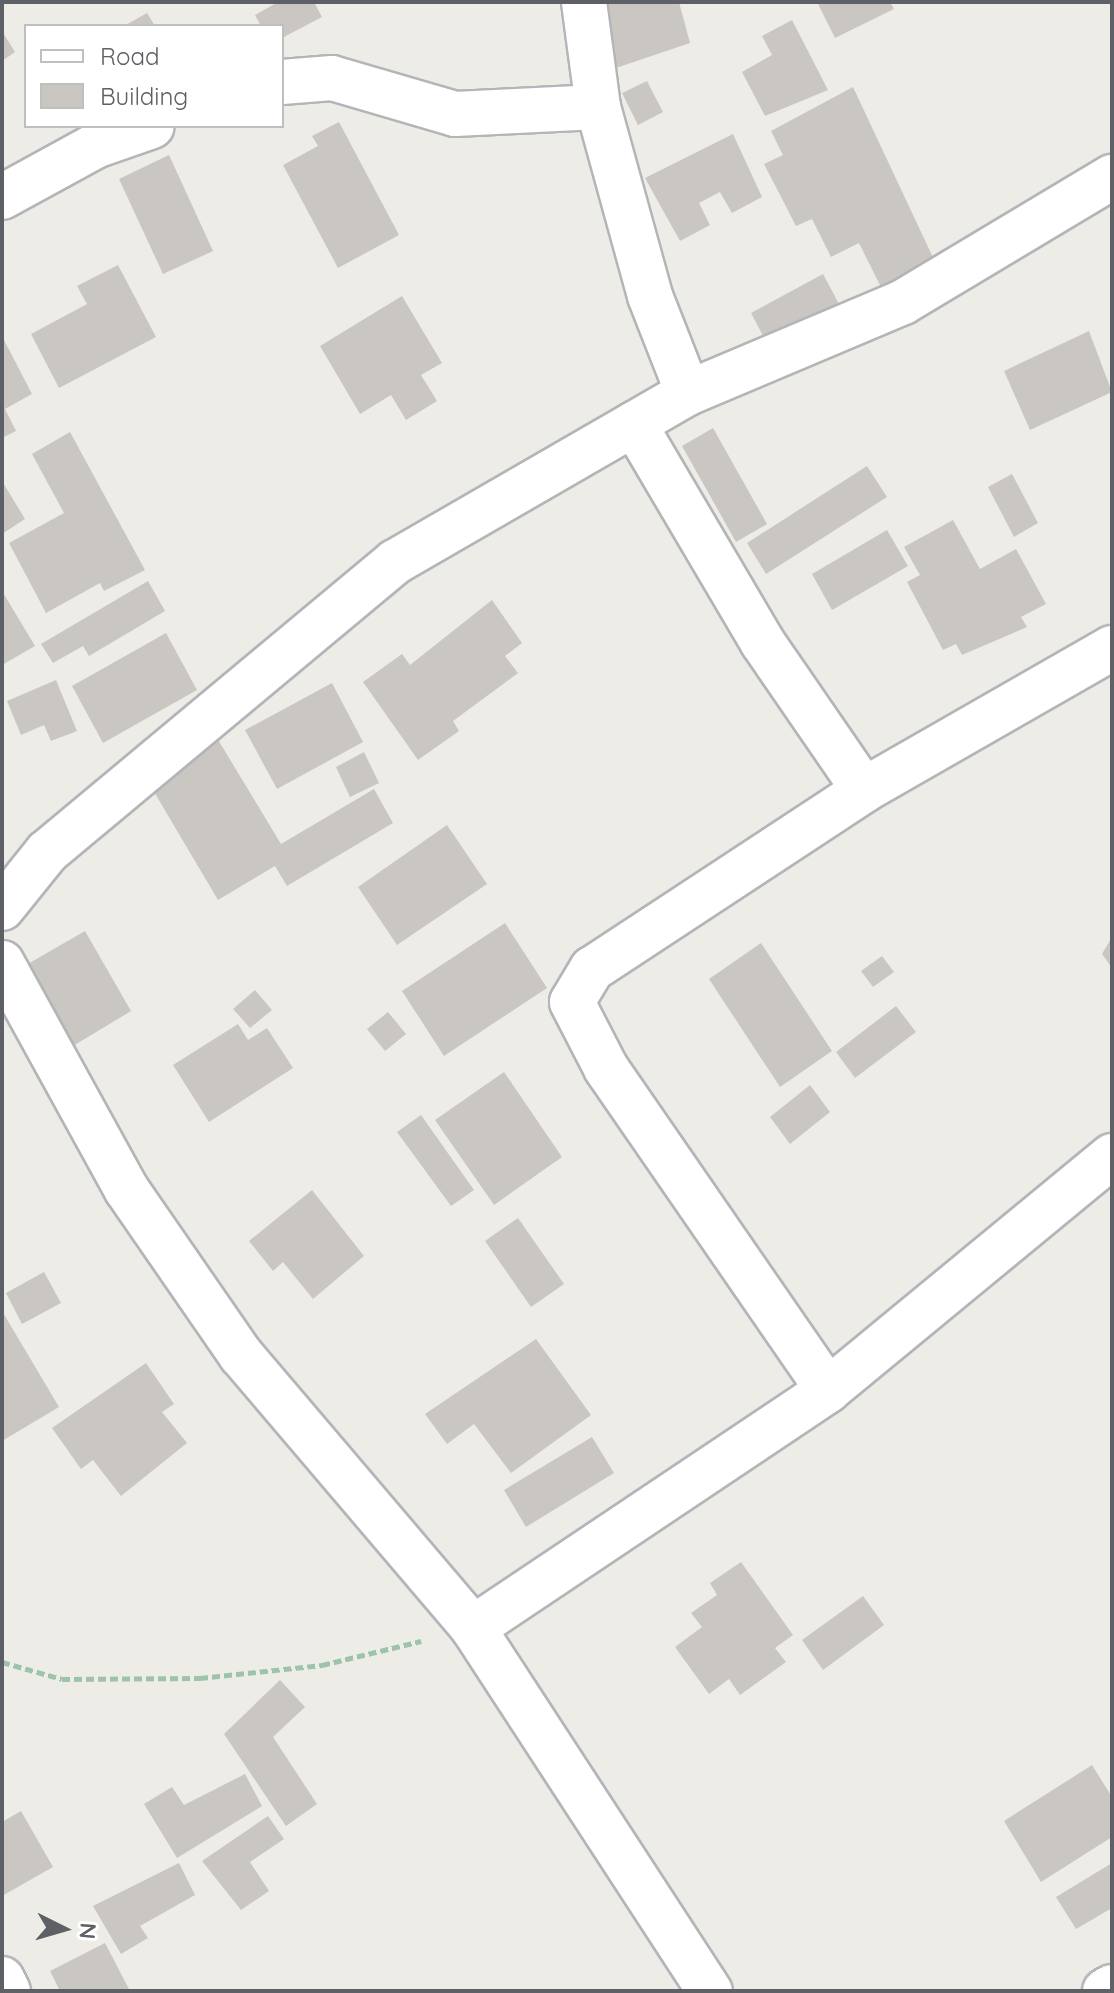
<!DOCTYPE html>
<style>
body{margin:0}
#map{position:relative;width:1114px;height:1993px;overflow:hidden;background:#eeece6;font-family:Quicksand,sans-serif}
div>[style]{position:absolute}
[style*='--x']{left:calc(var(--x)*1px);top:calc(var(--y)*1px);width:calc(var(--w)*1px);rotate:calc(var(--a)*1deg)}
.building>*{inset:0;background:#cac7c2}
.path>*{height:5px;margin-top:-2.5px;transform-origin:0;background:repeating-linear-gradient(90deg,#9ec3ab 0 8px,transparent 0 12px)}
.roads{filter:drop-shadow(2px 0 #b3b5b9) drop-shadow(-2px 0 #b3b5b9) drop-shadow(0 2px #b3b5b9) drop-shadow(0 -2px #b3b5b9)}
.minor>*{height:44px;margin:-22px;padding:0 22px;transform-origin:22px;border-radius:22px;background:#fff}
span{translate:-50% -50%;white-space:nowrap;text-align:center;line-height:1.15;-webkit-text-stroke:7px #fff;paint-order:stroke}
.frame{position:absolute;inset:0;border:4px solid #5d6064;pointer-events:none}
.legend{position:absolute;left:24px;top:24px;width:260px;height:104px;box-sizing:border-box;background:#fff;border:2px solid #bebfc1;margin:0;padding:10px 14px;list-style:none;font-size:24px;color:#5d6064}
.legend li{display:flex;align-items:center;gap:16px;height:40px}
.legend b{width:40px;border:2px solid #bebfc1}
.north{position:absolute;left:24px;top:1889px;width:80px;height:80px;-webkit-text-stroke:6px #fff;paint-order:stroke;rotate:95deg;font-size:22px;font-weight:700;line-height:32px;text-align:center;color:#5d6064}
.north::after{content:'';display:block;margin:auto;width:28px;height:36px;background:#5d6064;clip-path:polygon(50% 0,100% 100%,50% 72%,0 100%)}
</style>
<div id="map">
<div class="building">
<i style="clip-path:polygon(278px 2px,314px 2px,322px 17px,282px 38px,282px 26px,261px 26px,255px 15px)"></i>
<i style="clip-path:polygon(596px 2px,679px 2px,690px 43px,613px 69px)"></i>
<i style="clip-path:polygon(817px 2px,890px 2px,894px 9px,835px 38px)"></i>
<i style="clip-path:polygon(147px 13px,155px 26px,124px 26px)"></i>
<i style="clip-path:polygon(792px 20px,828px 90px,765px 116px,742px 72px,772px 55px,762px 36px)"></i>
<i style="clip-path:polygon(2px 31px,15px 52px,2px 61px)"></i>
<i style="clip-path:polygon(647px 81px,663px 112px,638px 125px,622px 93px)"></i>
<i style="clip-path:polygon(853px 87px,937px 266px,884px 293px,859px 243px,831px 257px,812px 219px,796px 226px,764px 164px,783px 155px,771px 131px)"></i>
<i style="clip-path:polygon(339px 122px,399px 235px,338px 268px,283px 165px,318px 146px,312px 136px)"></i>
<i style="clip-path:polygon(733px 134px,762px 197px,732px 213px,720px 192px,699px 203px,710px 225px,680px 241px,645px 178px)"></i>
<i style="clip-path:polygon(169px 155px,213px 251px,163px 274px,119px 179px)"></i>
<i style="clip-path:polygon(118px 265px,156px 337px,59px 388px,31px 334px,87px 304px,77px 286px)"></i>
<i style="clip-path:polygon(823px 274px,847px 319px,774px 357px,751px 313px)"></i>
<i style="clip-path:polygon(402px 296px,442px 363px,421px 375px,437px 401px,406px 420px,391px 395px,360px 414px,320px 346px)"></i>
<i style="clip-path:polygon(1089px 331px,1112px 392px,1030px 430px,1004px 371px)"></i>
<i style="clip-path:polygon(2px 336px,32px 394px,5px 409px,16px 431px,2px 438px)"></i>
<i style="clip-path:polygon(713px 428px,767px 524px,736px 542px,682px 446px)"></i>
<i style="clip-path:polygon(70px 432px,145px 570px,104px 591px,100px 583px,46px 613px,9px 543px,64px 513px,32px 454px)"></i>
<i style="clip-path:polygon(867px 466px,887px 497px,766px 574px,747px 543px)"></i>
<i style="clip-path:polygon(1012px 474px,1038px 523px,1014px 537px,988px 487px)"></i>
<i style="clip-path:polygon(2px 481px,25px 519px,2px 534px)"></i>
<i style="clip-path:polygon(953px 520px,980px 569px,1016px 549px,1046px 604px,1021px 617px,1027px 627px,962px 655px,956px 644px,943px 650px,907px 582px,920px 575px,904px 547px)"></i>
<i style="clip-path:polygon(887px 530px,908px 566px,832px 610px,812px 574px)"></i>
<i style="clip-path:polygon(148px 581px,165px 611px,89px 656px,83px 646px,53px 663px,41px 644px)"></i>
<i style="clip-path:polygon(2px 591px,35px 646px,2px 665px)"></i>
<i style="clip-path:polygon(492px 600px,522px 643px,505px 656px,518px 673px,453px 721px,459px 731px,418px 760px,363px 682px,402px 654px,410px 665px)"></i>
<i style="clip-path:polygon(166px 633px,197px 690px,103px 743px,72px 686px)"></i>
<i style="clip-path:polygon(56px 680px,77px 731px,51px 741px,44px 725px,21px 735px,7px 701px)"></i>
<i style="clip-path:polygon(332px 683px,363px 742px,277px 789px,245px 730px)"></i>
<i style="clip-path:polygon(217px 738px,281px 844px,374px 789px,393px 823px,287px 886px,275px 866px,218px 900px,147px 780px)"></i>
<i style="clip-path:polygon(364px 752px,379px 783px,350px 797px,336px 767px)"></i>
<i style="clip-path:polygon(447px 825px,487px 884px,397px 945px,358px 887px)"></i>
<i style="clip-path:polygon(505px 923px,547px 988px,444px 1056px,402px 991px)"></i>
<i style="clip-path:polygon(85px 931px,131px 1011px,73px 1046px,26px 965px)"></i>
<i style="clip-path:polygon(1112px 937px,1112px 968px,1102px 954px)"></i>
<i style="clip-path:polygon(761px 943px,832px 1051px,780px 1087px,709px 979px)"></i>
<i style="clip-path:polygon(882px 956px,894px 972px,873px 987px,861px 971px)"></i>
<i style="clip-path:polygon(255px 990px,272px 1010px,250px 1028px,233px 1009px)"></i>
<i style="clip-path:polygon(896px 1006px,916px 1032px,855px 1078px,836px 1052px)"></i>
<i style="clip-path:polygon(388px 1012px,406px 1034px,385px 1051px,367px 1029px)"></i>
<i style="clip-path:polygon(238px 1024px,248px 1040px,267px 1028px,293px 1068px,209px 1122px,173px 1065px)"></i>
<i style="clip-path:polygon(504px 1072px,562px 1157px,494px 1205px,435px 1120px)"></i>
<i style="clip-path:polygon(810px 1085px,830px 1112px,790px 1144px,770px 1117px)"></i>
<i style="clip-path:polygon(421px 1115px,474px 1190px,451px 1206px,397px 1132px)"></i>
<i style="clip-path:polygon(312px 1190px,364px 1256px,313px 1299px,283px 1262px,273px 1271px,249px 1241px)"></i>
<i style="clip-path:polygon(518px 1218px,564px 1284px,531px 1307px,485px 1241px)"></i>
<i style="clip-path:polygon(44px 1272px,61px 1303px,22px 1324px,6px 1293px)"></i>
<i style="clip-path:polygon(2px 1311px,59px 1407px,2px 1441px)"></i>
<i style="clip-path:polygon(536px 1339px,591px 1415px,511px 1473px,474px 1424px,447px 1444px,425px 1414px)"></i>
<i style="clip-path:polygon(146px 1363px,174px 1404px,162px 1412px,187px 1443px,121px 1496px,93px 1460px,81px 1469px,52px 1428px)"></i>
<i style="clip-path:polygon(592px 1437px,614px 1473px,526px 1527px,504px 1490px)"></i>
<i style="clip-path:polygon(741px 1562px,793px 1635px,775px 1648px,786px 1662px,740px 1695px,729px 1679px,709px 1694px,675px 1647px,702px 1627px,691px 1613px,717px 1595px,710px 1583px)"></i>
<i style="clip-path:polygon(863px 1596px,884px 1625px,823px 1670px,802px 1640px)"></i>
<i style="clip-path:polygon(280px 1680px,305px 1707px,273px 1737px,317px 1804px,286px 1826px,224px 1734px)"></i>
<i style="clip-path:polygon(1092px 1765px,1112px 1797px,1112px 1837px,1041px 1882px,1004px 1821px)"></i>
<i style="clip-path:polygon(245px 1774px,262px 1806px,177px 1858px,144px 1804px,172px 1787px,184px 1805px)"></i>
<i style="clip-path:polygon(21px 1811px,53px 1867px,2px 1896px,2px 1822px)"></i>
<i style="clip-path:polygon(268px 1816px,284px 1839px,250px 1862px,269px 1891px,241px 1910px,202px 1861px)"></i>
<i style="clip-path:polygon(179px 1863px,195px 1895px,140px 1926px,148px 1938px,121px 1954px,93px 1906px)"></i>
<i style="clip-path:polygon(1112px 1863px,1112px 1908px,1076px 1929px,1056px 1897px)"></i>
<i style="clip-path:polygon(105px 1943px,130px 1991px,60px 1991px,50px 1971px)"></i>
</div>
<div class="path">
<i style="--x:2;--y:1662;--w:62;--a:15.8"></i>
<i style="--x:62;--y:1679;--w:138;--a:-0.4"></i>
<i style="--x:200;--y:1678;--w:123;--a:-6.1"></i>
<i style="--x:322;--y:1665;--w:102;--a:-13.6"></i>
</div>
<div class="roads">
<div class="minor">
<i style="--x:584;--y:2;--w:106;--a:82.4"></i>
<i style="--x:598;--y:107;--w:196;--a:74.6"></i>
<i style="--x:650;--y:296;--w:104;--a:68.6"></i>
<i style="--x:282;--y:82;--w:50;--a:-4.6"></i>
<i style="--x:332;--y:78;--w:128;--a:16.3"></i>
<i style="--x:455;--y:114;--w:143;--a:-2.8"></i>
<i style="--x:2;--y:197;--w:106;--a:-28.7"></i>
<i style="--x:95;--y:146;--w:60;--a:-19.3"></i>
<i style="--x:634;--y:424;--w:254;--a:59.5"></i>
<i style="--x:763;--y:643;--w:178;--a:55.5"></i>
<i style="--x:2;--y:908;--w:72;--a:-51.2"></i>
<i style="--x:47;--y:852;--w:453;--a:-39.8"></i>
<i style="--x:395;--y:562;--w:338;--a:-30"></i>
<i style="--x:688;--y:393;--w:233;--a:-22.9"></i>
<i style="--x:903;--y:302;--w:244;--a:-30.9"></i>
<i style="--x:2;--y:963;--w:259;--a:61.2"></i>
<i style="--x:127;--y:1190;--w:201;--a:55.4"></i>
<i style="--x:241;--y:1355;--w:358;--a:49.6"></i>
<i style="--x:473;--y:1628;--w:434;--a:56.9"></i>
<i style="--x:828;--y:1390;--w:391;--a:-124.6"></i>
<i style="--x:606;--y:1068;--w:74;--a:-117.3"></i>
<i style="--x:572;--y:1002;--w:39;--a:-59"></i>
<i style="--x:592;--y:969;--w:326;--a:-33.3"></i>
<i style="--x:864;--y:790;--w:286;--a:-29.8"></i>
<i style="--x:473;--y:1628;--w:427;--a:-33.8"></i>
<i style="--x:828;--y:1390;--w:368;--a:-39.5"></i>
<i style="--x:2;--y:1979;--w:13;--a:63"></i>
<i style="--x:1105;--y:1991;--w:8;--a:-30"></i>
</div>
</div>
<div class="frame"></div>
<ul class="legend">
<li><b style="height:10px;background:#fff"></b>Road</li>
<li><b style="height:22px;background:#cac7c2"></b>Building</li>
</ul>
<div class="north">N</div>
</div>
